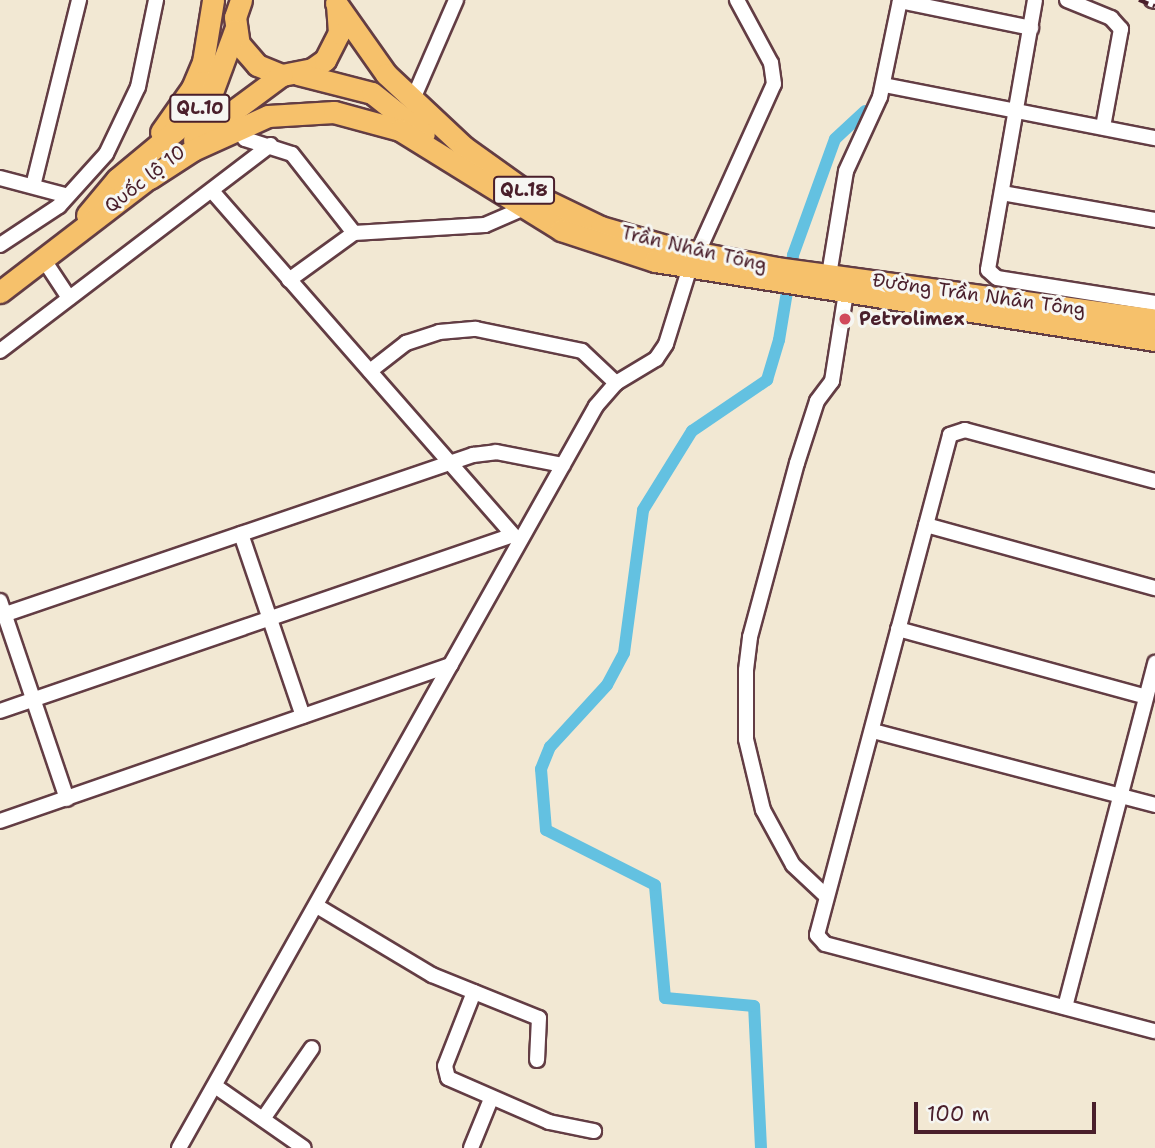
<!DOCTYPE html>
<meta charset="utf-8">
<style>
body{margin:0}
#map{position:relative;width:1155px;height:1148px;overflow:hidden;background:#f2e8d3;font-family:"Shantell Sans",sans-serif}
div>[style]{position:absolute}
[style*='--x']{left:calc(var(--x)*1px);top:calc(var(--y)*1px);width:calc(var(--w)*1px);rotate:calc(var(--a)*1deg)}
.canal>*{height:12px;margin:-6px;padding:0 6px;transform-origin:6px;border-radius:6px;background:#63c1e1}
.roads{filter:drop-shadow(2px 0 #633d44) drop-shadow(-2px 0 #633d44) drop-shadow(0 2px #633d44) drop-shadow(0 -2px #633d44)}
.minor>*{height:14px;margin:-7px;padding:0 7px;transform-origin:7px;border-radius:7px;background:#fff}
.highway>*{height:21px;margin:-10.5px;padding:0 10.5px;transform-origin:10.5px;border-radius:10.5px;background:#f6c16b}
.rail>*{height:3.5px;margin-top:-1.75px;transform-origin:0;background:repeating-linear-gradient(90deg,#4a1f2b 0 10px,transparent 0 15px)}
.dots>*{width:19px;height:19px;translate:-50% -50%;box-sizing:border-box;border:4px solid #f6f6f2;border-radius:50%}
span{translate:-50% -50%;white-space:nowrap;text-align:center;line-height:1.15;-webkit-text-stroke:6px #f6f6f2;paint-order:stroke}
.shield-label span{padding:2px 5px;background:#f6f6f2;border:2px solid;border-radius:5px;-webkit-text-stroke-width:0}
.shield-label{font-size:18px;color:#4a1f2b;font-weight:700}
.street-label{font-size:19px;color:#4a1f2b}
.poi-label{font-size:19px;color:#4a1f2b;font-weight:700}
.left{translate:0 -50%;text-align:left}
.scale{position:absolute;left:914px;top:1102px;width:182px;height:32px;box-sizing:border-box;border:4px solid #4a1f2b;border-top:0;padding-left:9px;font-size:21px;line-height:24px;white-space:nowrap;color:#4a1f2b;-webkit-text-stroke:5px #f6f6f2;paint-order:stroke}
</style>
<div id="map">
<div class="canal">
<i style="--x:761;--y:1148;--w:142;--a:-92.8"></i>
<i style="--x:754;--y:1006;--w:89;--a:-174.9"></i>
<i style="--x:665;--y:998;--w:113;--a:-95.1"></i>
<i style="--x:655;--y:885;--w:122;--a:-153.2"></i>
<i style="--x:546;--y:830;--w:61;--a:-94.7"></i>
<i style="--x:541;--y:769;--w:24;--a:-68"></i>
<i style="--x:550;--y:747;--w:84;--a:-47.4"></i>
<i style="--x:607;--y:685;--w:36;--a:-62"></i>
<i style="--x:624;--y:653;--w:144;--a:-82.4"></i>
<i style="--x:643;--y:510;--w:93;--a:-58.2"></i>
<i style="--x:692;--y:431;--w:91;--a:-34.2"></i>
<i style="--x:767;--y:380;--w:42;--a:-73.3"></i>
<i style="--x:779;--y:340;--w:86;--a:-80.6"></i>
<i style="--x:793;--y:255;--w:123;--a:-70.1"></i>
<i style="--x:835;--y:139;--w:41;--a:-43"></i>
</div>
<div class="roads">
<div class="minor">
<i style="--x:1035;--y:0;--w:274;--a:99.9"></i>
<i style="--x:988;--y:270;--w:12;--a:42"></i>
<i style="--x:997;--y:278;--w:160;--a:9"></i>
<i style="--x:1067;--y:0;--w:48;--a:22.2"></i>
<i style="--x:1111;--y:18;--w:15;--a:48"></i>
<i style="--x:1121;--y:29;--w:100;--a:100.4"></i>
<i style="--x:1152;--y:0;--w:3;--a:18"></i>
<i style="--x:900;--y:1;--w:134;--a:11.6"></i>
<i style="--x:884;--y:85;--w:276;--a:11.1"></i>
<i style="--x:413;--y:99;--w:108;--a:-66.5"></i>
<i style="--x:238;--y:128;--w:13;--a:58"></i>
<i style="--x:245;--y:139;--w:49;--a:17.7"></i>
<i style="--x:292;--y:154;--w:100;--a:51.9"></i>
<i style="--x:0;--y:178;--w:70;--a:14.8"></i>
<i style="--x:33;--y:186;--w:192;--a:-76.1"></i>
<i style="--x:212;--y:191;--w:464;--a:48.8"></i>
<i style="--x:1002;--y:193;--w:155;--a:10"></i>
<i style="--x:0;--y:245;--w:71;--a:-33.5"></i>
<i style="--x:59;--y:206;--w:70;--a:-47.9"></i>
<i style="--x:106;--y:154;--w:74;--a:-64.5"></i>
<i style="--x:138;--y:87;--w:89;--a:-78.3"></i>
<i style="--x:698;--y:252;--w:184;--a:-65.7"></i>
<i style="--x:774;--y:84;--w:21;--a:-98"></i>
<i style="--x:771;--y:63;--w:72;--a:-118.4"></i>
<i style="--x:42;--y:257;--w:49;--a:56.6"></i>
<i style="--x:829;--y:275;--w:105;--a:-80.7"></i>
<i style="--x:846;--y:171;--w:81;--a:-65.3"></i>
<i style="--x:880;--y:97;--w:99;--a:-78.3"></i>
<i style="--x:289;--y:280;--w:80;--a:-35.9"></i>
<i style="--x:354;--y:233;--w:131;--a:-3.5"></i>
<i style="--x:485;--y:225;--w:40;--a:-23.4"></i>
<i style="--x:0;--y:351;--w:340;--a:-37.3"></i>
<i style="--x:370;--y:371;--w:46;--a:-37.9"></i>
<i style="--x:406;--y:343;--w:35;--a:-18"></i>
<i style="--x:439;--y:332;--w:37;--a:-5"></i>
<i style="--x:476;--y:329;--w:108;--a:11.7"></i>
<i style="--x:582;--y:351;--w:47;--a:43.3"></i>
<i style="--x:1155;--y:481;--w:197;--a:-165"></i>
<i style="--x:965;--y:430;--w:16;--a:162"></i>
<i style="--x:950;--y:435;--w:517;--a:104.9"></i>
<i style="--x:817;--y:935;--w:12;--a:48"></i>
<i style="--x:825;--y:944;--w:341;--a:14.8"></i>
<i style="--x:926;--y:525;--w:238;--a:15.4"></i>
<i style="--x:241;--y:534;--w:192;--a:71.2"></i>
<i style="--x:0;--y:601;--w:209;--a:71.3"></i>
<i style="--x:0;--y:616;--w:500;--a:-18.8"></i>
<i style="--x:473;--y:455;--w:23;--a:-7"></i>
<i style="--x:496;--y:452;--w:68;--a:11"></i>
<i style="--x:898;--y:629;--w:257;--a:15.3"></i>
<i style="--x:0;--y:711;--w:542;--a:-18.94"></i>
<i style="--x:873;--y:731;--w:292;--a:14.7"></i>
<i style="--x:0;--y:821;--w:477;--a:-19.1"></i>
<i style="--x:826;--y:896;--w:45;--a:-136.8"></i>
<i style="--x:793;--y:865;--w:63;--a:-118.6"></i>
<i style="--x:763;--y:810;--w:73;--a:-103.5"></i>
<i style="--x:746;--y:739;--w:69;--a:-90"></i>
<i style="--x:746;--y:670;--w:33;--a:-83"></i>
<i style="--x:750;--y:637;--w:180;--a:-74.9"></i>
<i style="--x:797;--y:463;--w:65;--a:-72.1"></i>
<i style="--x:817;--y:401;--w:25;--a:-53"></i>
<i style="--x:832;--y:381;--w:89;--a:-81"></i>
<i style="--x:317;--y:906;--w:134;--a:31"></i>
<i style="--x:432;--y:975;--w:115;--a:21.9"></i>
<i style="--x:539;--y:1018;--w:42;--a:92.7"></i>
<i style="--x:474;--y:992;--w:79;--a:111.4"></i>
<i style="--x:445;--y:1066;--w:12;--a:76"></i>
<i style="--x:448;--y:1078;--w:110;--a:23.5"></i>
<i style="--x:549;--y:1122;--w:46;--a:11.3"></i>
<i style="--x:1065;--y:1007;--w:356;--a:-75.3"></i>
<i style="--x:215;--y:1086;--w:108;--a:34.9"></i>
<i style="--x:263;--y:1119;--w:86;--a:-55.4"></i>
<i style="--x:179;--y:1148;--w:851;--a:-60.66"></i>
<i style="--x:596;--y:406;--w:30;--a:-49"></i>
<i style="--x:616;--y:383;--w:47;--a:-31"></i>
<i style="--x:656;--y:359;--w:18;--a:-56"></i>
<i style="--x:666;--y:344;--w:81;--a:-72.7"></i>
<i style="--x:471;--y:1148;--w:53;--a:-67.8"></i>
</div>
<div class="highway">
<i style="--x:241;--y:0;--w:18;--a:109"></i>
<i style="--x:235;--y:17;--w:27;--a:82"></i>
<i style="--x:239;--y:44;--w:28;--a:49"></i>
<i style="--x:257;--y:65;--w:27;--a:22"></i>
<i style="--x:282;--y:75;--w:31;--a:-11"></i>
<i style="--x:312;--y:69;--w:16;--a:-35"></i>
<i style="--x:325;--y:60;--w:30;--a:-63"></i>
<i style="--x:339;--y:33;--w:26;--a:-94"></i>
<i style="--x:336;--y:3;--w:87;--a:54.8"></i>
<i style="--x:386;--y:74;--w:107;--a:43.1"></i>
<i style="--x:464;--y:147;--w:74;--a:35.6"></i>
<i style="--x:524;--y:190;--w:85;--a:25.7"></i>
<i style="--x:601;--y:227;--w:75;--a:16.3"></i>
<i style="--x:673;--y:248;--w:106;--a:10.9"></i>
<i style="--x:777;--y:268;--w:382;--a:7.8"></i>
<i style="--x:298;--y:74;--w:76;--a:14.4"></i>
<i style="--x:372;--y:93;--w:66;--a:38.3"></i>
<i style="--x:161;--y:132;--w:54;--a:-54.8"></i>
<i style="--x:192;--y:88;--w:28;--a:-67"></i>
<i style="--x:203;--y:62;--w:63;--a:-80.8"></i>
<i style="--x:194;--y:140;--w:109;--a:-36.5"></i>
<i style="--x:150;--y:178;--w:51;--a:-33.1"></i>
<i style="--x:193;--y:150;--w:82;--a:-24.4"></i>
<i style="--x:268;--y:116;--w:66;--a:-3.5"></i>
<i style="--x:334;--y:112;--w:68;--a:15.3"></i>
<i style="--x:400;--y:130;--w:190;--a:31.8"></i>
<i style="--x:561;--y:230;--w:99;--a:18.3"></i>
<i style="--x:655;--y:261;--w:506;--a:8.98"></i>
<i style="--x:87;--y:215;--w:47;--a:-50.2"></i>
<i style="--x:117;--y:179;--w:97;--a:-39.6"></i>
<i style="--x:192;--y:117;--w:29;--a:-49"></i>
<i style="--x:211;--y:95;--w:69;--a:-69.7"></i>
<i style="--x:0;--y:292;--w:200;--a:-37.5"></i>
</div>
</div>
<div class="rail">
<i style="--x:1139;--y:0;--w:17;--a:21"></i>
</div>
<div class="dots">
<i style="left:845px;top:319px;background:#d1495b"></i>
</div>
<div class="shield-label">
<span style="left:200px;top:108px">QL.10</span>
<span style="left:524px;top:190px">QL.18</span>
</div>
<div class="street-label">
<span style="left:145px;top:179px;rotate:-38deg">Quốc lộ 10</span>
<span style="left:694px;top:249px;rotate:13deg">Trần Nhân Tông</span>
<span style="left:979px;top:295px;rotate:8deg">Đường Trần Nhân Tông</span>
</div>
<div class="poi-label">
<span class="left" style="left:859px;top:319px">Petrolimex</span>
</div>
<div class="scale">100 m</div>
</div>
